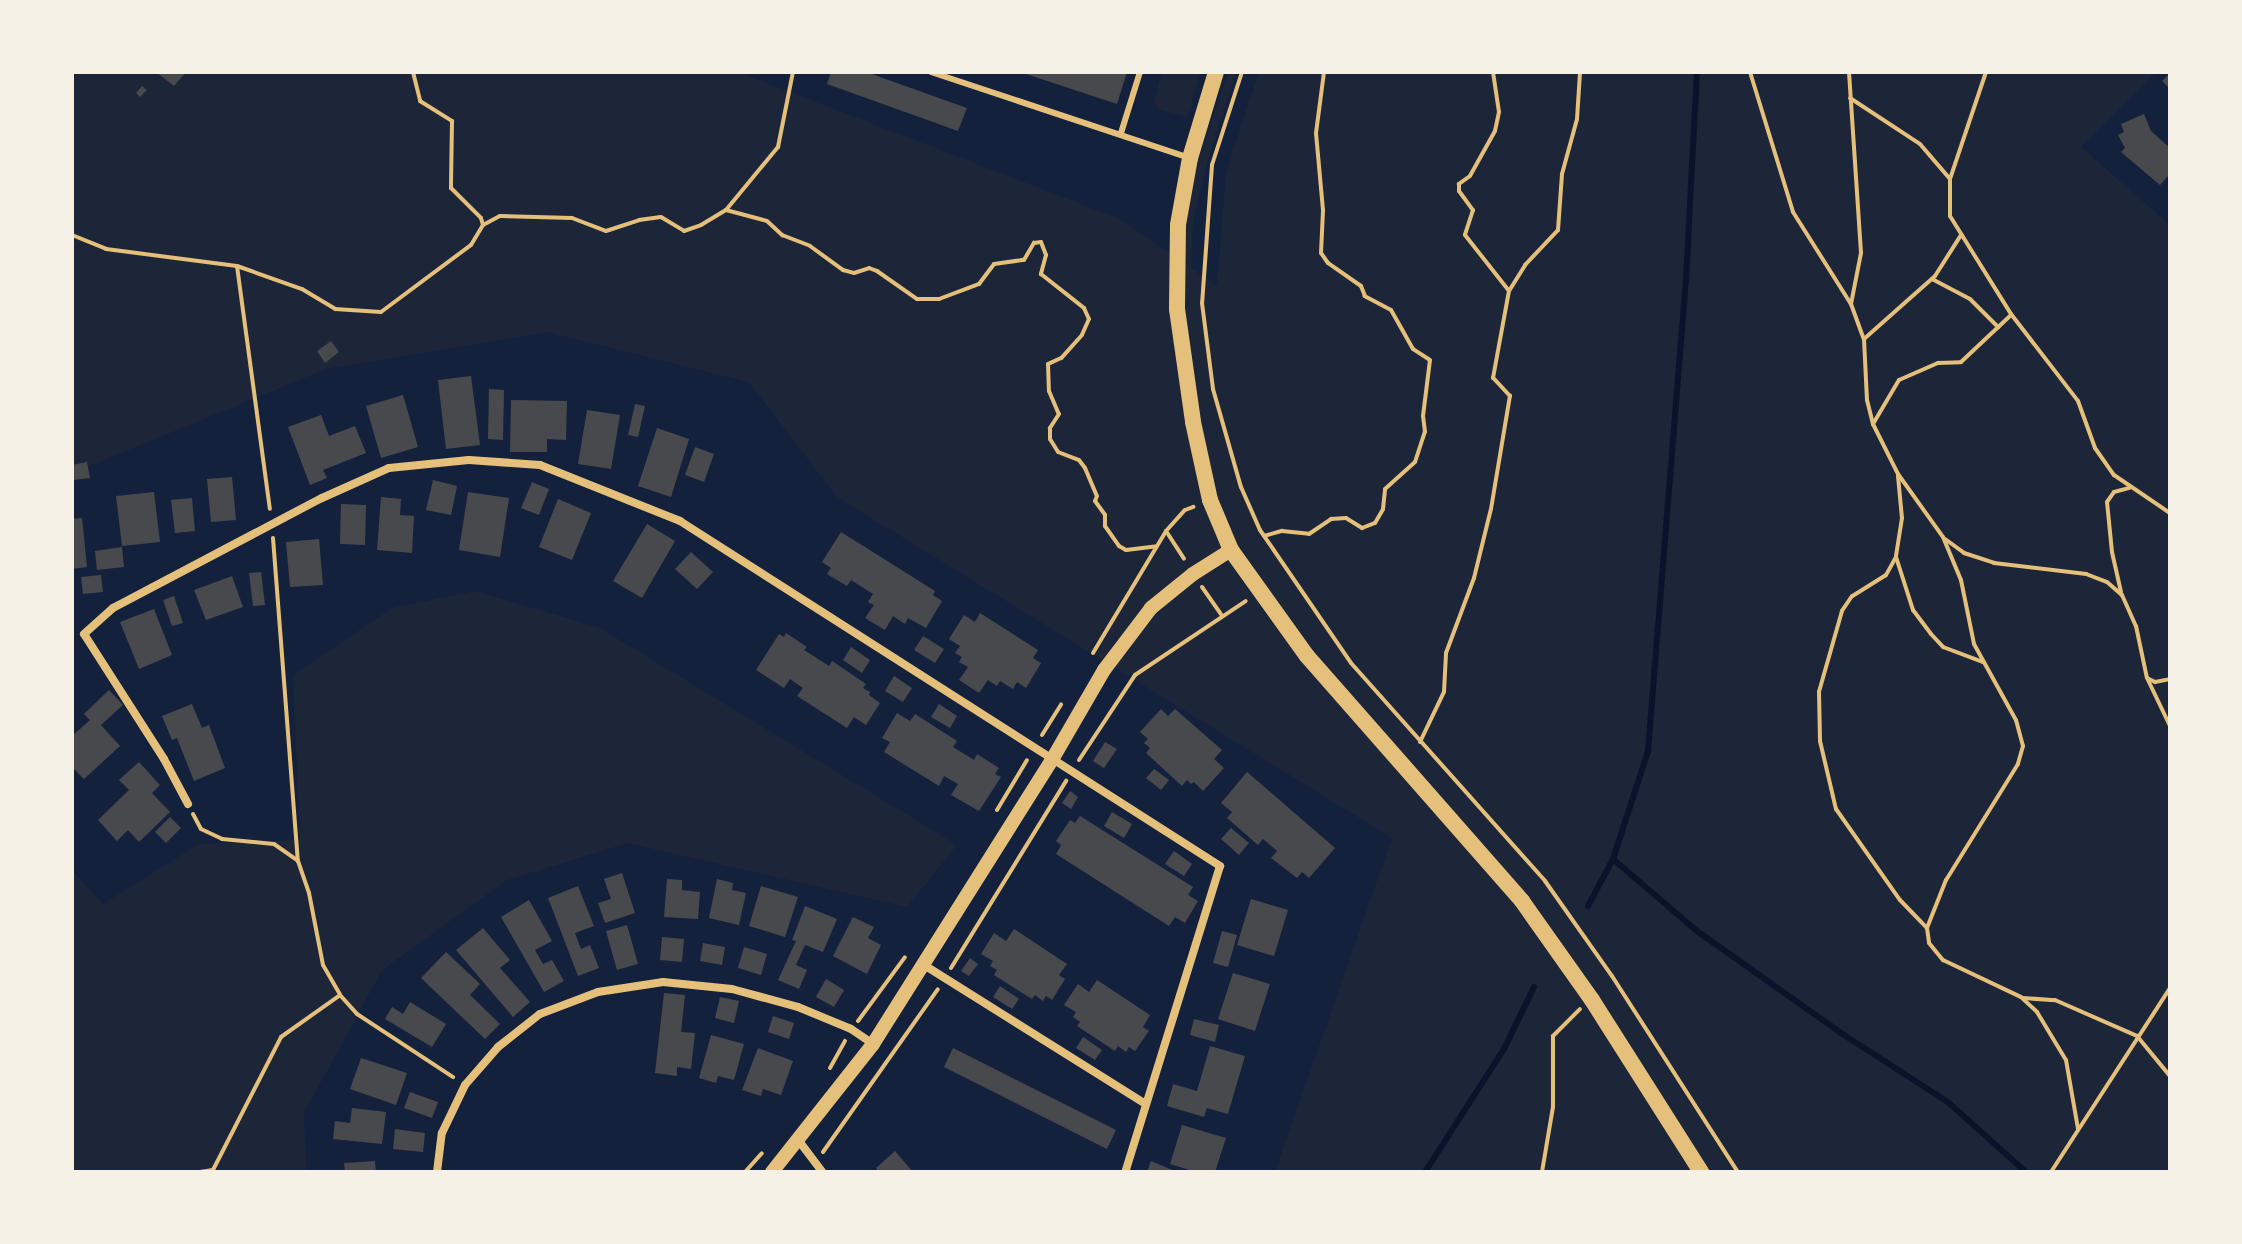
<!DOCTYPE html>
<style>
body{margin:0}
#map{position:relative;width:2242px;height:1244px;overflow:hidden;background:#14213d;font-family:Roboto,sans-serif}
div>[style]{position:absolute}
[style*='--x']{left:calc(var(--x)*1px);top:calc(var(--y)*1px);width:calc(var(--w)*1px);rotate:calc(var(--a)*1deg)}
.green>*{inset:0;background:#1d2539}
.stream>*{height:6px;margin:-3px;padding:0 3px;transform-origin:3px;border-radius:3px;background:#0b132b}
.building>*{inset:0;background:#48494c}
.path>*{height:4px;margin:-2px;padding:0 2px;transform-origin:2px;border-radius:2px;background:#e5c07b}
.service>*{height:6px;margin:-3px;padding:0 3px;transform-origin:3px;border-radius:3px;background:#e5c07b}
.minor>*{height:8px;margin:-4px;padding:0 4px;transform-origin:4px;border-radius:4px;background:#e5c07b}
.tertiary>*{height:14px;margin:-7px;padding:0 7px;transform-origin:7px;border-radius:7px;background:#e5c07b}
.secondary>*{height:16px;margin:-8px;padding:0 8px;transform-origin:8px;border-radius:8px;background:#e5c07b}
span{translate:-50% -50%;white-space:nowrap;text-align:center;line-height:1.15;-webkit-text-stroke:6px #f6f1e7;paint-order:stroke}
.frame{position:absolute;inset:0;border:74px solid #f6f1e7;pointer-events:none}
</style>
<div id="map">
<div class="green">
<i style="clip-path:polygon(72px 72px,738px 72px,1120px 219px,1182px 262px,1186px 216px,1199px 159px,1228px 72px,1236px 72px,1207px 163px,1193px 220px,1191px 268px,1217px 286px,1226px 173px,1259px 72px,2157px 72px,2081px 147px,2170px 225px,2170px 1172px,1275px 1172px,1392px 838px,837px 497px,749px 382px,547px 332px,326px 369px,72px 473px)"></i>
<i style="clip-path:polygon(1162px 72px,1201px 72px,1187px 117px,1159px 109px,1154px 102px)"></i>
<i style="clip-path:polygon(475px 591px,600px 628px,957px 845px,907px 907px,628px 843px,507px 880px,382px 970px,304px 1113px,306px 1172px,72px 1172px,72px 870px,103px 904px,199px 844px,300px 840px,293px 675px,392px 608px)"></i>
</div>
<div class="stream">
<i style="--x:1613;--y:859;--w:111;--a:40.6"></i>
<i style="--x:1697;--y:931;--w:176;--a:35.3"></i>
<i style="--x:1841;--y:1033;--w:129;--a:32.9"></i>
<i style="--x:1949;--y:1103;--w:103;--a:41.9"></i>
<i style="--x:1588;--y:906;--w:53;--a:-62"></i>
<i style="--x:1613;--y:859;--w:114;--a:-72"></i>
<i style="--x:1648;--y:751;--w:473;--a:-85.4"></i>
<i style="--x:1686;--y:280;--w:208;--a:-87"></i>
<i style="--x:1425;--y:1172;--w:146;--a:-57.3"></i>
<i style="--x:1504;--y:1049;--w:69;--a:-64.2"></i>
</div>
<div class="building">
<i style="clip-path:polygon(156px 72px,186px 72px,174px 86px)"></i>
<i style="clip-path:polygon(831px 72px,866px 72px,967px 108px,958px 131px,827px 84px)"></i>
<i style="clip-path:polygon(1020px 72px,1127px 72px,1117px 104px)"></i>
<i style="clip-path:polygon(2170px 73px,2170px 89px,2162px 81px)"></i>
<i style="clip-path:polygon(142px 86px,147px 90px,140px 97px,136px 93px)"></i>
<i style="clip-path:polygon(2144px 114px,2151px 131px,2170px 148px,2170px 174px,2160px 185px,2121px 152px,2125px 148px,2118px 135px,2124px 132px,2121px 124px)"></i>
<i style="clip-path:polygon(331px 341px,339px 352px,325px 363px,317px 351px)"></i>
<i style="clip-path:polygon(471px 376px,480px 445px,446px 449px,438px 380px)"></i>
<i style="clip-path:polygon(489px 389px,504px 390px,503px 440px,488px 439px)"></i>
<i style="clip-path:polygon(403px 395px,418px 447px,381px 458px,366px 406px)"></i>
<i style="clip-path:polygon(511px 400px,567px 401px,566px 440px,547px 439px,547px 452px,510px 452px)"></i>
<i style="clip-path:polygon(635px 404px,645px 406px,638px 437px,628px 435px)"></i>
<i style="clip-path:polygon(587px 410px,620px 415px,611px 469px,578px 464px)"></i>
<i style="clip-path:polygon(321px 415px,329px 436px,355px 426px,366px 453px,323px 470px,327px 478px,310px 485px,288px 427px)"></i>
<i style="clip-path:polygon(657px 428px,689px 439px,671px 497px,638px 486px)"></i>
<i style="clip-path:polygon(695px 447px,714px 454px,704px 482px,685px 475px)"></i>
<i style="clip-path:polygon(87px 462px,90px 478px,73px 480px,72px 465px)"></i>
<i style="clip-path:polygon(232px 477px,236px 520px,211px 522px,207px 479px)"></i>
<i style="clip-path:polygon(433px 480px,457px 486px,451px 515px,426px 510px)"></i>
<i style="clip-path:polygon(532px 482px,549px 489px,539px 515px,521px 508px)"></i>
<i style="clip-path:polygon(154px 492px,160px 542px,122px 546px,116px 496px)"></i>
<i style="clip-path:polygon(468px 492px,509px 498px,500px 557px,459px 550px)"></i>
<i style="clip-path:polygon(381px 497px,401px 499px,400px 515px,414px 516px,412px 553px,377px 550px)"></i>
<i style="clip-path:polygon(192px 498px,195px 531px,175px 533px,171px 500px)"></i>
<i style="clip-path:polygon(558px 499px,591px 513px,572px 560px,539px 547px)"></i>
<i style="clip-path:polygon(341px 504px,366px 505px,365px 545px,340px 544px)"></i>
<i style="clip-path:polygon(82px 518px,87px 567px,72px 569px,72px 519px)"></i>
<i style="clip-path:polygon(647px 524px,675px 541px,642px 598px,613px 581px)"></i>
<i style="clip-path:polygon(841px 532px,935px 591px,933px 595px,942px 601px,926px 628px,908px 618px,905px 624px,893px 616px,885px 630px,865px 618px,874px 605px,868px 602px,873px 594px,851px 580px,847px 586px,827px 574px,831px 568px,822px 562px)"></i>
<i style="clip-path:polygon(319px 539px,323px 585px,290px 587px,286px 542px)"></i>
<i style="clip-path:polygon(122px 547px,124px 567px,97px 570px,95px 551px)"></i>
<i style="clip-path:polygon(691px 552px,713px 572px,697px 589px,675px 569px)"></i>
<i style="clip-path:polygon(261px 572px,265px 605px,253px 606px,249px 573px)"></i>
<i style="clip-path:polygon(101px 575px,103px 592px,83px 594px,81px 577px)"></i>
<i style="clip-path:polygon(232px 576px,243px 607px,206px 620px,194px 590px)"></i>
<i style="clip-path:polygon(174px 596px,183px 623px,172px 626px,163px 600px)"></i>
<i style="clip-path:polygon(154px 609px,172px 655px,139px 669px,120px 622px)"></i>
<i style="clip-path:polygon(980px 613px,1038px 650px,1033px 658px,1041px 663px,1026px 688px,1017px 682px,1013px 689px,1000px 681px,997px 686px,988px 680px,979px 693px,959px 680px,968px 667px,959px 662px,962px 657px,955px 653px,960px 646px,949px 639px,964px 615px,975px 622px)"></i>
<i style="clip-path:polygon(786px 633px,807px 647px,804px 650px,829px 666px,832px 661px,866px 684px,863px 688px,870px 692px,869px 695px,880px 703px,866px 725px,854px 717px,847px 728px,797px 696px,803px 688px,790px 679px,784px 688px,756px 670px,779px 634px,784px 637px)"></i>
<i style="clip-path:polygon(923px 636px,944px 649px,935px 663px,914px 650px)"></i>
<i style="clip-path:polygon(851px 647px,870px 660px,862px 673px,843px 660px)"></i>
<i style="clip-path:polygon(894px 676px,912px 688px,903px 702px,885px 691px)"></i>
<i style="clip-path:polygon(109px 690px,123px 705px,101px 725px,120px 746px,84px 779px,72px 767px,72px 736px,90px 720px,84px 714px)"></i>
<i style="clip-path:polygon(192px 704px,202px 728px,209px 725px,225px 768px,194px 781px,177px 738px,172px 740px,162px 716px)"></i>
<i style="clip-path:polygon(939px 704px,957px 716px,950px 728px,931px 717px)"></i>
<i style="clip-path:polygon(1161px 709px,1168px 716px,1175px 709px,1222px 750px,1214px 759px,1224px 768px,1203px 791px,1194px 782px,1191px 784px,1187px 780px,1182px 786px,1146px 753px,1150px 748px,1144px 743px,1148px 739px,1140px 732px)"></i>
<i style="clip-path:polygon(897px 713px,910px 721px,915px 714px,957px 741px,953px 747px,974px 760px,977px 754px,999px 768px,995px 774px,1001px 777px,979px 811px,951px 795px,958px 784px,944px 776px,939px 786px,884px 752px,890px 742px,882px 738px)"></i>
<i style="clip-path:polygon(1105px 742px,1117px 749px,1104px 768px,1093px 761px)"></i>
<i style="clip-path:polygon(139px 762px,160px 785px,152px 793px,170px 812px,139px 842px,128px 830px,117px 841px,98px 820px,129px 790px,119px 780px)"></i>
<i style="clip-path:polygon(1154px 769px,1169px 780px,1161px 790px,1146px 778px)"></i>
<i style="clip-path:polygon(1247px 772px,1335px 848px,1309px 878px,1302px 872px,1297px 878px,1271px 858px,1277px 851px,1263px 839px,1258px 845px,1227px 818px,1232px 812px,1221px 803px)"></i>
<i style="clip-path:polygon(1070px 791px,1078px 797px,1071px 809px,1062px 803px)"></i>
<i style="clip-path:polygon(1112px 812px,1132px 824px,1124px 838px,1104px 826px)"></i>
<i style="clip-path:polygon(1080px 816px,1193px 887px,1188px 895px,1198px 901px,1185px 923px,1175px 917px,1169px 926px,1056px 854px,1061px 845px,1056px 841px,1070px 820px,1075px 823px)"></i>
<i style="clip-path:polygon(170px 817px,181px 828px,166px 843px,155px 832px)"></i>
<i style="clip-path:polygon(1231px 828px,1249px 843px,1239px 855px,1221px 839px)"></i>
<i style="clip-path:polygon(1174px 851px,1192px 864px,1184px 876px,1165px 864px)"></i>
<i style="clip-path:polygon(622px 873px,635px 913px,605px 923px,598px 903px,611px 899px,604px 879px)"></i>
<i style="clip-path:polygon(667px 879px,682px 880px,682px 890px,700px 892px,698px 919px,664px 917px)"></i>
<i style="clip-path:polygon(717px 879px,733px 883px,732px 890px,746px 893px,739px 925px,709px 918px)"></i>
<i style="clip-path:polygon(578px 886px,594px 926px,575px 933px,581px 949px,590px 945px,599px 968px,578px 976px,548px 898px)"></i>
<i style="clip-path:polygon(761px 886px,798px 897px,785px 937px,749px 926px)"></i>
<i style="clip-path:polygon(1251px 899px,1288px 910px,1274px 956px,1237px 945px)"></i>
<i style="clip-path:polygon(529px 900px,552px 941px,535px 950px,543px 964px,552px 960px,564px 981px,544px 992px,501px 917px)"></i>
<i style="clip-path:polygon(805px 906px,837px 919px,823px 952px,805px 945px,796px 965px,807px 970px,799px 989px,778px 980px,796px 941px,792px 940px)"></i>
<i style="clip-path:polygon(853px 917px,874px 927px,868px 938px,881px 945px,867px 974px,833px 956px)"></i>
<i style="clip-path:polygon(627px 925px,638px 964px,617px 970px,606px 931px)"></i>
<i style="clip-path:polygon(483px 928px,510px 960px,500px 968px,530px 1002px,513px 1017px,456px 950px)"></i>
<i style="clip-path:polygon(1014px 929px,1067px 964px,1059px 975px,1065px 979px,1052px 1000px,1046px 996px,1043px 1001px,1035px 995px,1032px 999px,994px 975px,997px 970px,990px 966px,993px 961px,981px 954px,994px 933px,1006px 941px)"></i>
<i style="clip-path:polygon(1222px 931px,1237px 935px,1228px 967px,1213px 963px)"></i>
<i style="clip-path:polygon(662px 937px,684px 939px,682px 962px,660px 960px)"></i>
<i style="clip-path:polygon(703px 943px,725px 947px,722px 965px,700px 961px)"></i>
<i style="clip-path:polygon(744px 947px,767px 954px,761px 975px,738px 968px)"></i>
<i style="clip-path:polygon(446px 952px,480px 984px,470px 995px,500px 1024px,485px 1039px,421px 978px)"></i>
<i style="clip-path:polygon(970px 958px,978px 964px,969px 976px,961px 971px)"></i>
<i style="clip-path:polygon(1233px 973px,1270px 984px,1255px 1031px,1218px 1019px)"></i>
<i style="clip-path:polygon(826px 979px,844px 990px,834px 1007px,816px 997px)"></i>
<i style="clip-path:polygon(1097px 980px,1150px 1015px,1143px 1027px,1149px 1031px,1135px 1051px,1129px 1047px,1126px 1052px,1118px 1046px,1115px 1051px,1077px 1026px,1080px 1022px,1073px 1017px,1076px 1012px,1064px 1005px,1078px 984px,1089px 992px)"></i>
<i style="clip-path:polygon(1000px 986px,1019px 999px,1012px 1009px,993px 997px)"></i>
<i style="clip-path:polygon(664px 993px,685px 995px,681px 1032px,695px 1033px,691px 1069px,677px 1067px,677px 1076px,655px 1073px)"></i>
<i style="clip-path:polygon(720px 997px,739px 1001px,734px 1023px,715px 1018px)"></i>
<i style="clip-path:polygon(410px 1002px,446px 1024px,432px 1047px,385px 1019px,392px 1007px,403px 1014px)"></i>
<i style="clip-path:polygon(773px 1016px,794px 1023px,789px 1039px,768px 1032px)"></i>
<i style="clip-path:polygon(1194px 1019px,1219px 1025px,1215px 1042px,1190px 1035px)"></i>
<i style="clip-path:polygon(711px 1035px,744px 1044px,734px 1080px,718px 1076px,716px 1083px,699px 1078px)"></i>
<i style="clip-path:polygon(1083px 1037px,1102px 1050px,1095px 1060px,1076px 1048px)"></i>
<i style="clip-path:polygon(1210px 1046px,1245px 1056px,1228px 1114px,1207px 1108px,1204px 1117px,1167px 1106px,1173px 1084px,1197px 1091px)"></i>
<i style="clip-path:polygon(758px 1048px,793px 1061px,781px 1095px,763px 1089px,761px 1096px,742px 1090px)"></i>
<i style="clip-path:polygon(953px 1048px,1116px 1130px,1107px 1149px,944px 1067px)"></i>
<i style="clip-path:polygon(361px 1058px,407px 1073px,396px 1105px,350px 1089px)"></i>
<i style="clip-path:polygon(410px 1092px,438px 1102px,432px 1118px,404px 1108px)"></i>
<i style="clip-path:polygon(352px 1108px,386px 1112px,382px 1144px,333px 1139px,335px 1121px,350px 1123px)"></i>
<i style="clip-path:polygon(1182px 1125px,1226px 1138px,1215px 1172px,1196px 1172px,1170px 1164px)"></i>
<i style="clip-path:polygon(395px 1129px,425px 1133px,423px 1152px,393px 1149px)"></i>
<i style="clip-path:polygon(895px 1151px,913px 1172px,879px 1172px,876px 1168px)"></i>
<i style="clip-path:polygon(375px 1161px,376px 1172px,345px 1172px,344px 1163px)"></i>
<i style="clip-path:polygon(1151px 1161px,1177px 1172px,1147px 1172px)"></i>
</div>
<div class="path">
<i style="--x:413;--y:72;--w:30;--a:76"></i>
<i style="--x:420;--y:101;--w:38;--a:32"></i>
<i style="--x:452;--y:121;--w:67;--a:90.9"></i>
<i style="--x:451;--y:188;--w:42;--a:45"></i>
<i style="--x:481;--y:218;--w:7;--a:74"></i>
<i style="--x:1242;--y:72;--w:98;--a:107.9"></i>
<i style="--x:1212;--y:165;--w:138;--a:94.1"></i>
<i style="--x:1202;--y:303;--w:87;--a:82.7"></i>
<i style="--x:1213;--y:389;--w:102;--a:74.1"></i>
<i style="--x:1241;--y:487;--w:47;--a:66.2"></i>
<i style="--x:1260;--y:530;--w:161;--a:55.6"></i>
<i style="--x:1351;--y:663;--w:292;--a:48.3"></i>
<i style="--x:1545;--y:881;--w:116;--a:54.8"></i>
<i style="--x:1612;--y:976;--w:233;--a:57.3"></i>
<i style="--x:1493;--y:72;--w:40;--a:81.5"></i>
<i style="--x:1499;--y:112;--w:19;--a:102"></i>
<i style="--x:1495;--y:131;--w:51;--a:119.1"></i>
<i style="--x:1470;--y:176;--w:14;--a:144"></i>
<i style="--x:1459;--y:184;--w:7;--a:90"></i>
<i style="--x:1459;--y:191;--w:24;--a:54"></i>
<i style="--x:1473;--y:210;--w:26;--a:108"></i>
<i style="--x:1465;--y:235;--w:71;--a:51.8"></i>
<i style="--x:1750;--y:72;--w:146;--a:72.9"></i>
<i style="--x:1793;--y:212;--w:109;--a:57.8"></i>
<i style="--x:1851;--y:304;--w:37;--a:70"></i>
<i style="--x:1864;--y:339;--w:61;--a:87.2"></i>
<i style="--x:1867;--y:400;--w:25;--a:76"></i>
<i style="--x:1873;--y:424;--w:56;--a:63.4"></i>
<i style="--x:1898;--y:474;--w:77;--a:54.5"></i>
<i style="--x:1943;--y:537;--w:47;--a:67.3"></i>
<i style="--x:1961;--y:580;--w:65;--a:78.5"></i>
<i style="--x:1974;--y:644;--w:87;--a:61.1"></i>
<i style="--x:2016;--y:720;--w:27;--a:75"></i>
<i style="--x:2023;--y:746;--w:19;--a:106"></i>
<i style="--x:2018;--y:764;--w:137;--a:121.8"></i>
<i style="--x:1946;--y:880;--w:52;--a:111.6"></i>
<i style="--x:1927;--y:928;--w:15;--a:82"></i>
<i style="--x:1929;--y:943;--w:22;--a:51"></i>
<i style="--x:1943;--y:960;--w:86;--a:25.4"></i>
<i style="--x:2021;--y:997;--w:22;--a:43"></i>
<i style="--x:2037;--y:1012;--w:56;--a:58.9"></i>
<i style="--x:2066;--y:1060;--w:70;--a:80.1"></i>
<i style="--x:1849;--y:72;--w:181;--a:86.2"></i>
<i style="--x:1861;--y:253;--w:52;--a:101.1"></i>
<i style="--x:1986;--y:72;--w:113;--a:108.6"></i>
<i style="--x:1950;--y:179;--w:37;--a:90"></i>
<i style="--x:1950;--y:216;--w:115;--a:58.1"></i>
<i style="--x:2011;--y:314;--w:110;--a:52.4"></i>
<i style="--x:2078;--y:401;--w:50;--a:70.1"></i>
<i style="--x:2095;--y:448;--w:33;--a:55"></i>
<i style="--x:2114;--y:475;--w:68;--a:34.2"></i>
<i style="--x:1850;--y:98;--w:84;--a:33.3"></i>
<i style="--x:1920;--y:144;--w:46;--a:49.4"></i>
<i style="--x:726;--y:210;--w:42;--a:15"></i>
<i style="--x:767;--y:221;--w:21;--a:43"></i>
<i style="--x:782;--y:235;--w:30;--a:21"></i>
<i style="--x:810;--y:246;--w:41;--a:36"></i>
<i style="--x:843;--y:270;--w:11;--a:15"></i>
<i style="--x:854;--y:273;--w:16;--a:-18"></i>
<i style="--x:869;--y:268;--w:9;--a:21"></i>
<i style="--x:877;--y:271;--w:49;--a:35"></i>
<i style="--x:917;--y:299;--w:22;--a:0"></i>
<i style="--x:939;--y:299;--w:43;--a:-20.6"></i>
<i style="--x:979;--y:284;--w:25;--a:-53"></i>
<i style="--x:994;--y:264;--w:30;--a:-8"></i>
<i style="--x:1024;--y:260;--w:20;--a:-60"></i>
<i style="--x:1034;--y:243;--w:7;--a:-8"></i>
<i style="--x:1041;--y:242;--w:14;--a:69"></i>
<i style="--x:1046;--y:255;--w:20;--a:105"></i>
<i style="--x:1041;--y:274;--w:55;--a:38.3"></i>
<i style="--x:1084;--y:308;--w:12;--a:66"></i>
<i style="--x:1089;--y:319;--w:17;--a:114"></i>
<i style="--x:1082;--y:335;--w:31;--a:132"></i>
<i style="--x:1061;--y:358;--w:14;--a:155"></i>
<i style="--x:1048;--y:364;--w:27;--a:88"></i>
<i style="--x:1049;--y:391;--w:25;--a:67"></i>
<i style="--x:1059;--y:414;--w:17;--a:123"></i>
<i style="--x:1050;--y:428;--w:11;--a:90"></i>
<i style="--x:1050;--y:439;--w:15;--a:58"></i>
<i style="--x:1058;--y:452;--w:22;--a:21"></i>
<i style="--x:1079;--y:460;--w:10;--a:53"></i>
<i style="--x:1085;--y:468;--w:30;--a:67"></i>
<i style="--x:1097;--y:496;--w:5;--a:112"></i>
<i style="--x:1095;--y:501;--w:17;--a:54"></i>
<i style="--x:1105;--y:515;--w:11;--a:90"></i>
<i style="--x:1105;--y:526;--w:24;--a:55"></i>
<i style="--x:1119;--y:546;--w:8;--a:30"></i>
<i style="--x:1126;--y:550;--w:31;--a:-7"></i>
<i style="--x:72;--y:235;--w:37;--a:22"></i>
<i style="--x:106;--y:249;--w:132;--a:7.4"></i>
<i style="--x:237;--y:266;--w:69;--a:19.5"></i>
<i style="--x:302;--y:289;--w:39;--a:31"></i>
<i style="--x:335;--y:309;--w:46;--a:3.7"></i>
<i style="--x:381;--y:312;--w:112;--a:-36.7"></i>
<i style="--x:471;--y:245;--w:23;--a:-59"></i>
<i style="--x:483;--y:225;--w:19;--a:-28"></i>
<i style="--x:500;--y:216;--w:72;--a:1.6"></i>
<i style="--x:572;--y:218;--w:36;--a:21"></i>
<i style="--x:606;--y:231;--w:35;--a:-18"></i>
<i style="--x:639;--y:220;--w:22;--a:-8"></i>
<i style="--x:661;--y:217;--w:27;--a:31"></i>
<i style="--x:684;--y:231;--w:18;--a:-19"></i>
<i style="--x:701;--y:225;--w:29;--a:-31"></i>
<i style="--x:726;--y:210;--w:82;--a:-50.5"></i>
<i style="--x:778;--y:147;--w:76;--a:-78.7"></i>
<i style="--x:237;--y:266;--w:245;--a:82.3"></i>
<i style="--x:1932;--y:279;--w:43;--a:27.8"></i>
<i style="--x:1970;--y:299;--w:40;--a:45"></i>
<i style="--x:1864;--y:339;--w:95;--a:-41.6"></i>
<i style="--x:1935;--y:276;--w:49;--a:-57.6"></i>
<i style="--x:1873;--y:424;--w:51;--a:-59.4"></i>
<i style="--x:1899;--y:380;--w:43;--a:-23.6"></i>
<i style="--x:1938;--y:363;--w:23;--a:-2"></i>
<i style="--x:1961;--y:362;--w:69;--a:-43.2"></i>
<i style="--x:1898;--y:476;--w:42;--a:84.6"></i>
<i style="--x:1902;--y:518;--w:39;--a:99"></i>
<i style="--x:1896;--y:557;--w:21;--a:119"></i>
<i style="--x:1886;--y:575;--w:40;--a:148"></i>
<i style="--x:1852;--y:596;--w:18;--a:124"></i>
<i style="--x:1842;--y:611;--w:84;--a:105.9"></i>
<i style="--x:1819;--y:692;--w:49;--a:88.8"></i>
<i style="--x:1820;--y:741;--w:70;--a:76.8"></i>
<i style="--x:1836;--y:809;--w:111;--a:54.9"></i>
<i style="--x:1900;--y:900;--w:39;--a:46"></i>
<i style="--x:1166;--y:531;--w:33;--a:57"></i>
<i style="--x:1264;--y:536;--w:19;--a:-16"></i>
<i style="--x:1282;--y:531;--w:27;--a:6"></i>
<i style="--x:1309;--y:534;--w:27;--a:-34"></i>
<i style="--x:1331;--y:519;--w:15;--a:-4"></i>
<i style="--x:1346;--y:518;--w:19;--a:32"></i>
<i style="--x:1362;--y:528;--w:14;--a:-21"></i>
<i style="--x:1375;--y:523;--w:16;--a:-60"></i>
<i style="--x:1383;--y:509;--w:20;--a:-84"></i>
<i style="--x:1385;--y:489;--w:40;--a:-42"></i>
<i style="--x:1415;--y:462;--w:32;--a:-72"></i>
<i style="--x:1425;--y:432;--w:16;--a:-97"></i>
<i style="--x:1423;--y:416;--w:56;--a:-82.9"></i>
<i style="--x:1430;--y:360;--w:20;--a:-147"></i>
<i style="--x:1413;--y:349;--w:45;--a:-119.4"></i>
<i style="--x:1391;--y:310;--w:30;--a:-152"></i>
<i style="--x:1365;--y:296;--w:11;--a:-112"></i>
<i style="--x:1361;--y:286;--w:40;--a:-145.1"></i>
<i style="--x:1328;--y:263;--w:12;--a:-125"></i>
<i style="--x:1321;--y:253;--w:43;--a:-87.3"></i>
<i style="--x:1323;--y:210;--w:77;--a:-95.2"></i>
<i style="--x:1316;--y:133;--w:62;--a:-82.5"></i>
<i style="--x:273;--y:538;--w:324;--a:85.6"></i>
<i style="--x:1945;--y:539;--w:24;--a:36"></i>
<i style="--x:1964;--y:553;--w:32;--a:18"></i>
<i style="--x:1994;--y:563;--w:93;--a:6.8"></i>
<i style="--x:2086;--y:574;--w:22;--a:21"></i>
<i style="--x:2107;--y:582;--w:20;--a:41"></i>
<i style="--x:2122;--y:595;--w:34;--a:66"></i>
<i style="--x:2136;--y:626;--w:53;--a:78.1"></i>
<i style="--x:2147;--y:678;--w:9;--a:27"></i>
<i style="--x:2155;--y:682;--w:15;--a:-11"></i>
<i style="--x:1896;--y:557;--w:56;--a:72.2"></i>
<i style="--x:1913;--y:610;--w:30;--a:53"></i>
<i style="--x:1931;--y:634;--w:18;--a:47"></i>
<i style="--x:1943;--y:647;--w:43;--a:20.6"></i>
<i style="--x:1202;--y:587;--w:33;--a:55"></i>
<i style="--x:2121;--y:592;--w:41;--a:-102.7"></i>
<i style="--x:2112;--y:552;--w:50;--a:-95.7"></i>
<i style="--x:2107;--y:502;--w:12;--a:-55"></i>
<i style="--x:2114;--y:492;--w:16;--a:-15"></i>
<i style="--x:1093;--y:653;--w:142;--a:-59.1"></i>
<i style="--x:1166;--y:531;--w:28;--a:-48"></i>
<i style="--x:1185;--y:510;--w:9;--a:-21"></i>
<i style="--x:2148;--y:680;--w:51;--a:64.4"></i>
<i style="--x:1042;--y:735;--w:36;--a:-58"></i>
<i style="--x:1420;--y:742;--w:55;--a:-64.4"></i>
<i style="--x:1444;--y:692;--w:39;--a:-87"></i>
<i style="--x:1446;--y:653;--w:80;--a:-69.5"></i>
<i style="--x:1474;--y:578;--w:71;--a:-76.2"></i>
<i style="--x:1491;--y:509;--w:115;--a:-80.5"></i>
<i style="--x:1510;--y:396;--w:25;--a:-133"></i>
<i style="--x:1493;--y:378;--w:88;--a:-79.6"></i>
<i style="--x:1509;--y:291;--w:31;--a:-58"></i>
<i style="--x:1525;--y:265;--w:48;--a:-46.7"></i>
<i style="--x:1558;--y:230;--w:56;--a:-85.9"></i>
<i style="--x:1562;--y:174;--w:57;--a:-74.7"></i>
<i style="--x:1577;--y:119;--w:47;--a:-86.3"></i>
<i style="--x:1079;--y:760;--w:102;--a:-56.6"></i>
<i style="--x:1135;--y:675;--w:133;--a:-33.7"></i>
<i style="--x:997;--y:810;--w:58;--a:-59"></i>
<i style="--x:193;--y:814;--w:17;--a:62"></i>
<i style="--x:201;--y:829;--w:23;--a:25"></i>
<i style="--x:222;--y:839;--w:52;--a:5.5"></i>
<i style="--x:274;--y:844;--w:29;--a:35"></i>
<i style="--x:298;--y:861;--w:34;--a:71"></i>
<i style="--x:309;--y:893;--w:73;--a:79"></i>
<i style="--x:323;--y:965;--w:34;--a:60"></i>
<i style="--x:340;--y:995;--w:25;--a:48"></i>
<i style="--x:357;--y:1014;--w:115;--a:33.3"></i>
<i style="--x:951;--y:968;--w:220;--a:-58.4"></i>
<i style="--x:2023;--y:998;--w:32;--a:4"></i>
<i style="--x:2055;--y:1000;--w:90;--a:23.7"></i>
<i style="--x:2137;--y:1036;--w:52;--a:50.5"></i>
<i style="--x:858;--y:1021;--w:79;--a:-53.7"></i>
<i style="--x:830;--y:1068;--w:31;--a:-61"></i>
<i style="--x:823;--y:1152;--w:199;--a:-54.8"></i>
<i style="--x:200;--y:1172;--w:13;--a:-9"></i>
<i style="--x:213;--y:1170;--w:149;--a:-62.9"></i>
<i style="--x:281;--y:1037;--w:72;--a:-35.4"></i>
<i style="--x:745;--y:1172;--w:25;--a:-48"></i>
<i style="--x:1542;--y:1172;--w:66;--a:-80.4"></i>
<i style="--x:1553;--y:1107;--w:71;--a:-90"></i>
<i style="--x:1553;--y:1036;--w:38;--a:-45"></i>
<i style="--x:2051;--y:1172;--w:219;--a:-57.1"></i>
</div>
<div class="service">
<i style="--x:931;--y:72;--w:273;--a:18.4"></i>
<i style="--x:1121;--y:133;--w:64;--a:-72.7"></i>
</div>
<div class="minor">
<i style="--x:188;--y:804;--w:51;--a:-118.1"></i>
<i style="--x:164;--y:759;--w:148;--a:-122.6"></i>
<i style="--x:84;--y:634;--w:39;--a:-42"></i>
<i style="--x:113;--y:608;--w:236;--a:-27.8"></i>
<i style="--x:322;--y:498;--w:73;--a:-24.1"></i>
<i style="--x:389;--y:468;--w:80;--a:-5.7"></i>
<i style="--x:469;--y:460;--w:71;--a:4"></i>
<i style="--x:540;--y:465;--w:151;--a:21.8"></i>
<i style="--x:680;--y:521;--w:641;--a:32.57"></i>
<i style="--x:1220;--y:866;--w:320;--a:107.2"></i>
<i style="--x:924;--y:965;--w:260;--a:32.1"></i>
<i style="--x:799;--y:1141;--w:39;--a:53"></i>
<i style="--x:437;--y:1172;--w:39;--a:-83"></i>
<i style="--x:442;--y:1133;--w:53;--a:-64.4"></i>
<i style="--x:465;--y:1085;--w:50;--a:-49"></i>
<i style="--x:498;--y:1047;--w:53;--a:-38.2"></i>
<i style="--x:540;--y:1014;--w:62;--a:-20.8"></i>
<i style="--x:598;--y:992;--w:66;--a:-8.7"></i>
<i style="--x:663;--y:982;--w:69;--a:5.8"></i>
<i style="--x:732;--y:989;--w:68;--a:15.3"></i>
<i style="--x:798;--y:1007;--w:57;--a:22.5"></i>
<i style="--x:851;--y:1029;--w:27;--a:34"></i>
</div>
<div class="tertiary">
<i style="--x:772;--y:1172;--w:163;--a:-51.7"></i>
<i style="--x:873;--y:1044;--w:338;--a:-57.8"></i>
<i style="--x:1053;--y:758;--w:102;--a:-59.9"></i>
<i style="--x:1104;--y:670;--w:78;--a:-52.8"></i>
<i style="--x:1151;--y:608;--w:54;--a:-39"></i>
<i style="--x:1193;--y:574;--w:45;--a:-32.3"></i>
</div>
<div class="secondary">
<i style="--x:1216;--y:72;--w:90;--a:106.8"></i>
<i style="--x:1190;--y:158;--w:68;--a:100.2"></i>
<i style="--x:1178;--y:225;--w:84;--a:90.7"></i>
<i style="--x:1177;--y:309;--w:114;--a:81.9"></i>
<i style="--x:1193;--y:422;--w:80;--a:77.7"></i>
<i style="--x:1210;--y:500;--w:54;--a:67.2"></i>
<i style="--x:1231;--y:550;--w:130;--a:54.4"></i>
<i style="--x:1307;--y:656;--w:326;--a:48.7"></i>
<i style="--x:1522;--y:901;--w:121;--a:54.7"></i>
<i style="--x:1592;--y:1000;--w:204;--a:57.6"></i>
</div>
<div class="frame"></div>
</div>
